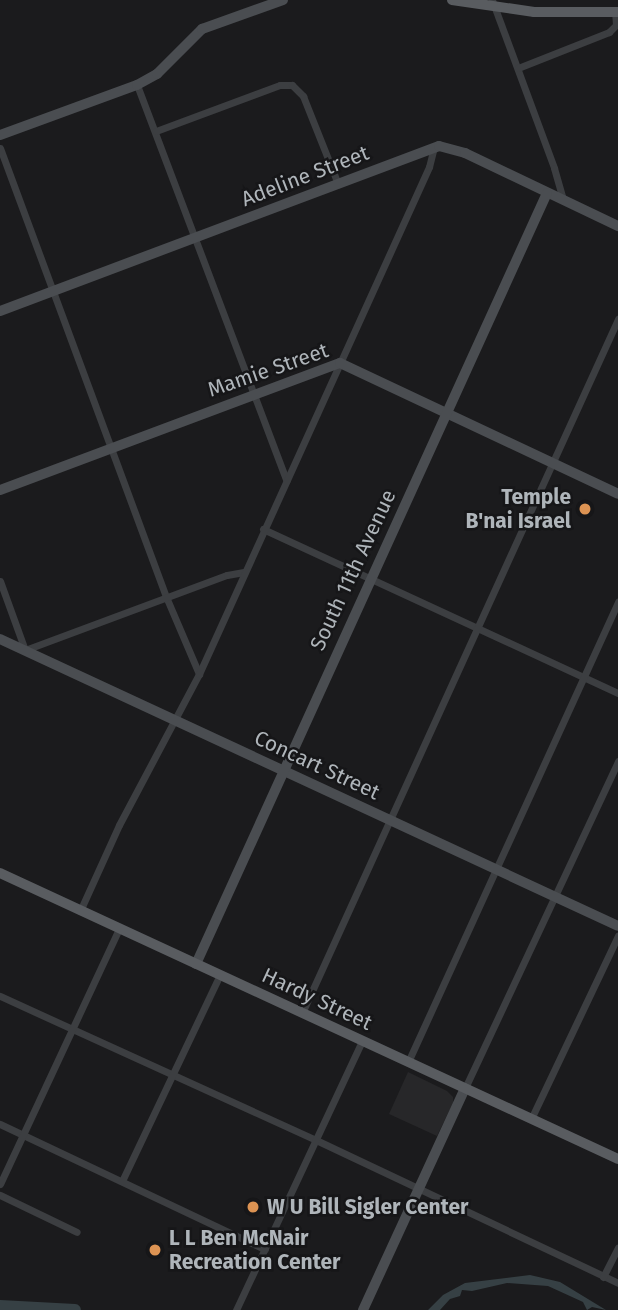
<!DOCTYPE html>
<style>
body{margin:0}
#map{position:relative;width:618px;height:1310px;overflow:hidden;background:#1b1b1d;font-family:"Fira Sans",sans-serif}
div>[style]{position:absolute}
[style*='--x']{left:calc(var(--x)*1px);top:calc(var(--y)*1px);width:calc(var(--w)*1px);rotate:calc(var(--a)*1deg)}
.built>*{inset:0;background:#272729}
.water>*{inset:0;background:#364044}
.river>*{height:12px;margin:-6px;padding:0 6px;transform-origin:6px;border-radius:6px;background:#364044}
.street>*{height:7px;margin:-3.5px;padding:0 3.5px;transform-origin:3.5px;border-radius:3.5px;background:#3c3e41}
.secondary>*{height:10px;margin:-5px;padding:0 5px;transform-origin:5px;border-radius:5px;background:#4a4d51}
.primary>*{height:10px;margin:-5px;padding:0 5px;transform-origin:5px;border-radius:5px;background:#595c60}
.dots>*{width:19px;height:19px;translate:-50% -50%;box-sizing:border-box;border:4px solid #161618;border-radius:50%}
span{translate:-50% -50%;white-space:nowrap;text-align:center;line-height:1.15;-webkit-text-stroke:5px #161618;paint-order:stroke}
.street-label{font-size:21px;color:#afb5ba}
.poi-label{font-size:21px;color:#afb5ba;font-weight:700}
.right{translate:-100% -50%;text-align:right}
.left{translate:0 -50%;text-align:left}
</style>
<div id="map">
<div class="built">
<i style="clip-path:polygon(408px 1072px,447px 1091px,453px 1097px,453px 1103px,437px 1136px,389px 1114px)"></i>
</div>
<div class="water">
<i style="clip-path:polygon(530px 1275px,560px 1282px,606px 1310px,592px 1307px,587px 1310px,583px 1302px,548px 1286px,507px 1283px,472px 1291px,462px 1290px,460px 1296px,450px 1299px,440px 1310px,428px 1310px,443px 1295px,465px 1283px)"></i>
</div>
<div class="river">
<i style="--x:0;--y:1306;--w:75;--a:3.1"></i>
</div>
<div class="street">
<i style="--x:492;--y:0;--w:179;--a:69.7"></i>
<i style="--x:554;--y:168;--w:33;--a:74"></i>
<i style="--x:518;--y:68;--w:98;--a:-21.6"></i>
<i style="--x:609;--y:32;--w:10;--a:-45"></i>
<i style="--x:616;--y:25;--w:13;--a:-94"></i>
<i style="--x:137;--y:85;--w:423;--a:69.3"></i>
<i style="--x:156;--y:131;--w:132;--a:-20.4"></i>
<i style="--x:280;--y:85;--w:12;--a:0"></i>
<i style="--x:292;--y:85;--w:16;--a:45"></i>
<i style="--x:303;--y:96;--w:95;--a:68.3"></i>
<i style="--x:0;--y:148;--w:481;--a:69.7"></i>
<i style="--x:167;--y:599;--w:82;--a:66.9"></i>
<i style="--x:263;--y:529;--w:391;--a:24.8"></i>
<i style="--x:0;--y:581;--w:73;--a:70.1"></i>
<i style="--x:25;--y:650;--w:215;--a:-20.4"></i>
<i style="--x:227;--y:575;--w:17;--a:-10"></i>
<i style="--x:80;--y:911;--w:94;--a:-65.6"></i>
<i style="--x:119;--y:825;--w:171;--a:-62.1"></i>
<i style="--x:199;--y:674;--w:557;--a:-65.6"></i>
<i style="--x:429;--y:167;--w:21;--a:-76"></i>
<i style="--x:0;--y:996;--w:347;--a:24.5"></i>
<i style="--x:316;--y:1140;--w:334;--a:25.3"></i>
<i style="--x:302;--y:1013;--w:763;--a:-65.52"></i>
<i style="--x:408;--y:1062;--w:506;--a:-65.46"></i>
<i style="--x:465;--y:1088;--w:361;--a:-64.9"></i>
<i style="--x:531;--y:1119;--w:203;--a:-64.6"></i>
<i style="--x:0;--y:1124;--w:293;--a:25.3"></i>
<i style="--x:122;--y:1181;--w:228;--a:-64.6"></i>
<i style="--x:0;--y:1184;--w:281;--a:-65"></i>
<i style="--x:0;--y:1195;--w:85;--a:25.7"></i>
<i style="--x:603;--y:1277;--w:33;--a:-63"></i>
<i style="--x:236;--y:1310;--w:297;--a:-64.9"></i>
</div>
<div class="secondary">
<i style="--x:0;--y:135;--w:146;--a:-20.1"></i>
<i style="--x:137;--y:85;--w:23;--a:-29"></i>
<i style="--x:157;--y:74;--w:64;--a:-45"></i>
<i style="--x:202;--y:29;--w:86;--a:-19.7"></i>
<i style="--x:0;--y:311;--w:469;--a:-20.6"></i>
<i style="--x:439;--y:146;--w:27;--a:15"></i>
<i style="--x:465;--y:153;--w:170;--a:25.5"></i>
<i style="--x:0;--y:490;--w:363;--a:-20.5"></i>
<i style="--x:340;--y:363;--w:307;--a:25.2"></i>
<i style="--x:0;--y:639;--w:681;--a:24.91"></i>
<i style="--x:196;--y:964;--w:847;--a:-65.52"></i>
<i style="--x:363;--y:1310;--w:244;--a:-65.3"></i>
</div>
<div class="primary">
<i style="--x:452;--y:0;--w:83;--a:8.3"></i>
<i style="--x:534;--y:12;--w:84;--a:0"></i>
<i style="--x:0;--y:873;--w:681;--a:24.83"></i>
</div>
<div class="dots">
<i style="left:585px;top:509px;background:#dc9353"></i>
<i style="left:253px;top:1207px;background:#dc9353"></i>
<i style="left:155px;top:1250px;background:#dc9353"></i>
</div>
<div class="street-label">
<span style="left:305px;top:176px;rotate:-21deg">Adeline Street</span>
<span style="left:268px;top:370px;rotate:-19deg">Mamie Street</span>
<span style="left:353px;top:570px;rotate:-65deg">South 11th Avenue</span>
<span style="left:317px;top:765px;rotate:25deg">Concart Street</span>
<span style="left:317px;top:999px;rotate:25deg">Hardy Street</span>
</div>
<div class="poi-label">
<span class="right" style="left:571px;top:509px">Temple<br>B'nai Israel</span>
<span class="left" style="left:267px;top:1207px">W U Bill Sigler Center</span>
<span class="left" style="left:169px;top:1250px">L L Ben McNair<br>Recreation Center</span>
</div>
</div>
